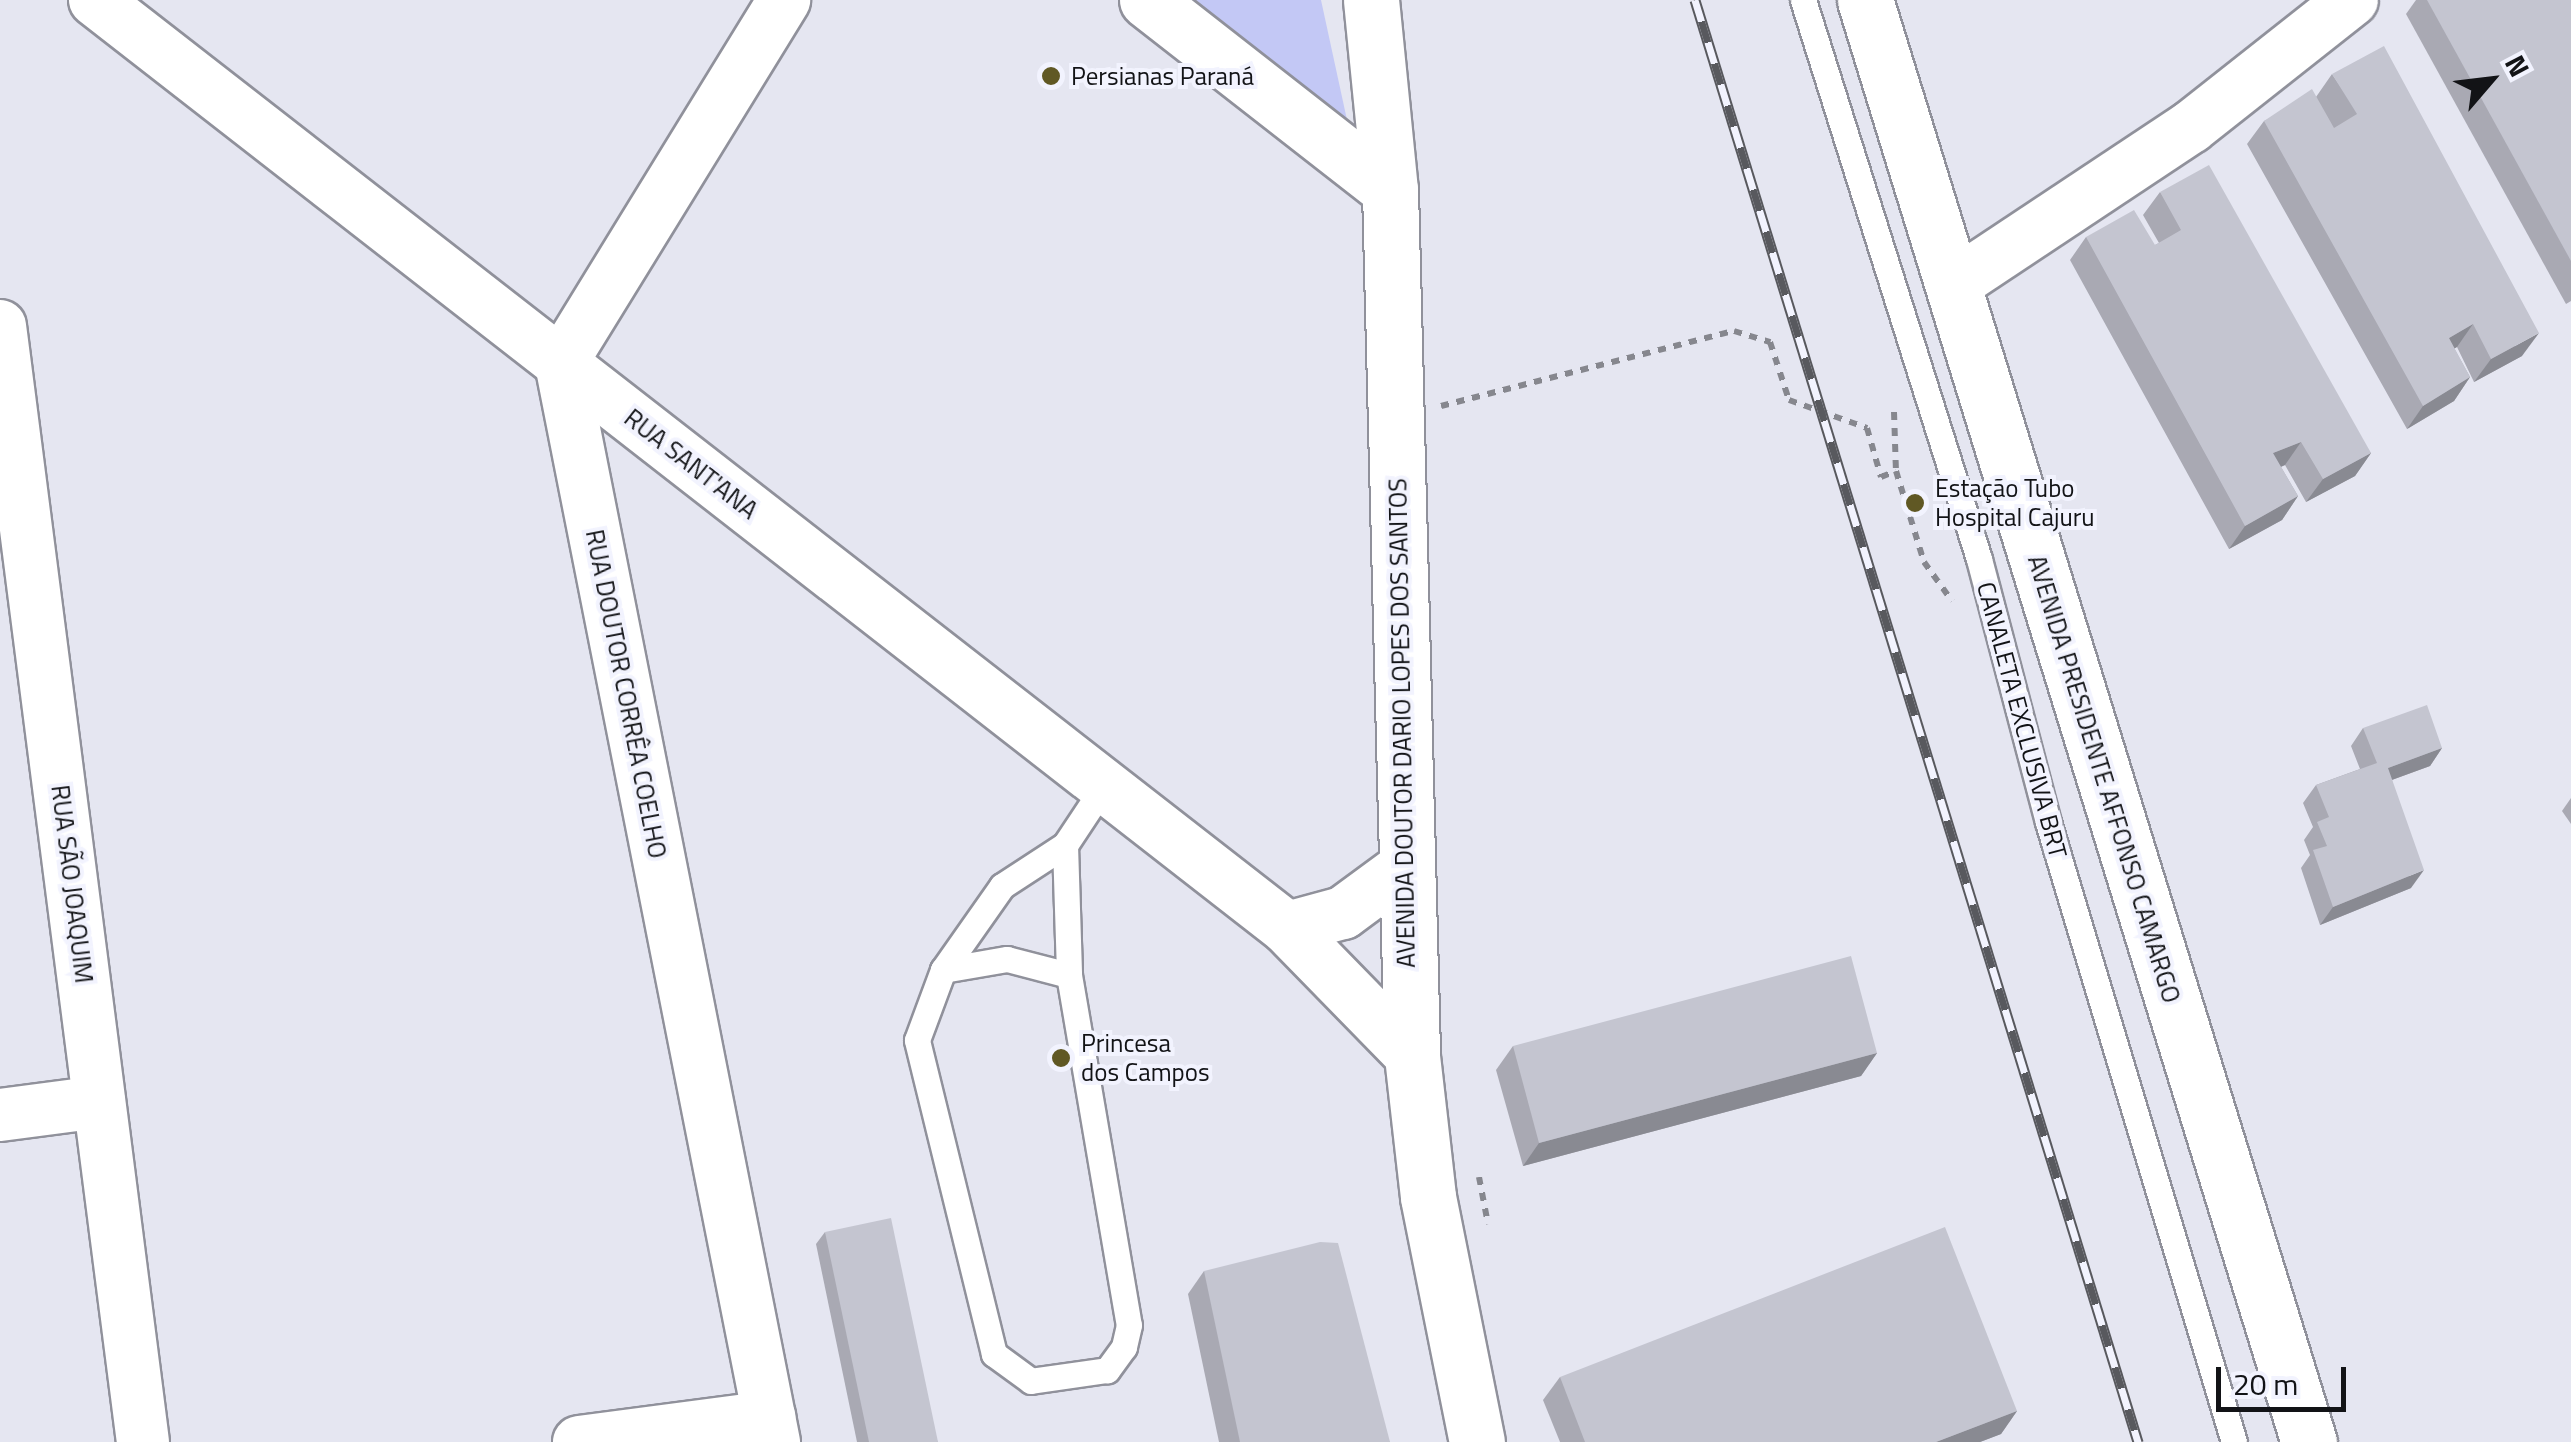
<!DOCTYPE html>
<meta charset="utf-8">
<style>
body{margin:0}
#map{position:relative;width:2571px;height:1442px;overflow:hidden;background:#e5e6f1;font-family:"Titillium Web",sans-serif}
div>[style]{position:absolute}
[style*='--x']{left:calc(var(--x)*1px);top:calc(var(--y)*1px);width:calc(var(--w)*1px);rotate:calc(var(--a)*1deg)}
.green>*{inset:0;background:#c3c8f5}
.path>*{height:6px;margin-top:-3px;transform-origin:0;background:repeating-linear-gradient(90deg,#86878e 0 8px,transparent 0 16px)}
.roads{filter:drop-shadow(2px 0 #90919b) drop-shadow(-2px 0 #90919b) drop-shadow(0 2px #90919b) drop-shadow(0 -2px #90919b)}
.lane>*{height:25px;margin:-12.5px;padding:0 12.5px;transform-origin:12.5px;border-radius:12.5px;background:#fff}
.street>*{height:52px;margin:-26px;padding:0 26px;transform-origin:26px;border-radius:26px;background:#fff}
.secondary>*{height:55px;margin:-27.5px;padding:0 27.5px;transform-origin:27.5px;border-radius:27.5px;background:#fff}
.primary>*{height:55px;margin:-27.5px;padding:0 27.5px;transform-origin:27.5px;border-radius:27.5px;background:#fff}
.rail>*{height:11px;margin-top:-5.5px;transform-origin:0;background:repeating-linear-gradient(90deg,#f2f3fe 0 22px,#58595e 0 44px);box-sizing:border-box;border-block:2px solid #58595e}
.wall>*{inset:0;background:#a9a9b3}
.shaded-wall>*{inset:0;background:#898a92}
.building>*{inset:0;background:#c4c5d0}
.dots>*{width:28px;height:28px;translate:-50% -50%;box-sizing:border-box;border:5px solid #f2f3fe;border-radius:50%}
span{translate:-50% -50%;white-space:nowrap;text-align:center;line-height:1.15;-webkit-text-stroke:8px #f2f3fe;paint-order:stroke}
.poi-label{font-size:25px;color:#121316}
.left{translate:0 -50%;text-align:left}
.street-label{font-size:25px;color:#121316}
.north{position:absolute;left:2441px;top:30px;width:100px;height:100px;-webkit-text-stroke:8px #f2f3fe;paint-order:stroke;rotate:62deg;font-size:28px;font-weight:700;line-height:40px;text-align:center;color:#121316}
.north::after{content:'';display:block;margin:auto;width:35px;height:45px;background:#121316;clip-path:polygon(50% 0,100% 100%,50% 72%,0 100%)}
.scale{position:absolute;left:2216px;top:1367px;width:130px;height:45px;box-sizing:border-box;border:5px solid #121316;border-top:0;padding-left:12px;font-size:30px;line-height:35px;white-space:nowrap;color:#121316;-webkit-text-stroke:8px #f2f3fe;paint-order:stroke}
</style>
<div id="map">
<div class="green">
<i style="clip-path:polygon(1195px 0,1321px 0,1347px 120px)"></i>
</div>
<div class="path">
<i style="--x:1441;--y:406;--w:302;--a:-14.4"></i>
<i style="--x:1734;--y:331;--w:38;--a:17"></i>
<i style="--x:1770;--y:342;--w:61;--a:71.9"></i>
<i style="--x:1789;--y:400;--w:83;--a:19.7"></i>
<i style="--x:1867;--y:428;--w:51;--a:74.1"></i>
<i style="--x:1881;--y:477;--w:16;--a:-22"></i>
<i style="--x:1894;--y:412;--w:59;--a:88.1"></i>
<i style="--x:1896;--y:471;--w:95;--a:72.9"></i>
<i style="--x:1924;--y:562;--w:48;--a:54.3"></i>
<i style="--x:1479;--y:1177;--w:48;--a:79.2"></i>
</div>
<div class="roads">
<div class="lane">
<i style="--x:1803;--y:0;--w:586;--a:72.52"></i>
<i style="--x:1979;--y:559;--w:272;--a:75.3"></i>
<i style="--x:2048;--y:822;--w:647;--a:73.3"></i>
<i style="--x:1065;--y:845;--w:130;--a:88.2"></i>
<i style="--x:1069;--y:975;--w:355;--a:80.3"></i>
<i style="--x:1129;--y:1325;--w:23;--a:103"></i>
<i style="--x:1124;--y:1347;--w:29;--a:126"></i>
<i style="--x:1107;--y:1370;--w:77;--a:171.8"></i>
<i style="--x:1031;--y:1381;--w:46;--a:-143.9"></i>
<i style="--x:994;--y:1354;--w:323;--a:-103.8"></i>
<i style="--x:917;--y:1040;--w:75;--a:-69.6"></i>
<i style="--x:943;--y:970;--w:103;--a:-54.9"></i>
<i style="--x:1002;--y:886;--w:75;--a:-33.1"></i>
<i style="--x:1065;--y:845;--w:71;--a:-56.5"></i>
<i style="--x:943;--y:970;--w:65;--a:-9.8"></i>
<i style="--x:1007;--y:959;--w:64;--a:14.5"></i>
</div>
<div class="street">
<i style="--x:95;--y:0;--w:1511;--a:37.9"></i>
<i style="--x:1287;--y:928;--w:179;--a:45.7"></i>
<i style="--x:1956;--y:283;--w:282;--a:-33.6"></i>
<i style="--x:2191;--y:127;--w:205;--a:-38.3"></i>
<i style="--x:0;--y:326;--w:1125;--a:82.7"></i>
<i style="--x:1287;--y:928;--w:58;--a:-15"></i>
<i style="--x:1343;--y:913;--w:76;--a:-36.4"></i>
<i style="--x:0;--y:1115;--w:100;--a:-7.5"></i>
<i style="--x:579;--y:1442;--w:192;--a:-7.5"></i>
<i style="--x:774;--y:1442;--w:1100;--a:-101.17"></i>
<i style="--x:561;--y:363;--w:426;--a:-58.4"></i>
</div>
<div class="secondary">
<i style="--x:1147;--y:0;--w:308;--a:38"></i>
</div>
<div class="primary">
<i style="--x:1371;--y:0;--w:191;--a:84.3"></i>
<i style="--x:1390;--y:190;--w:866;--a:88.54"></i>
<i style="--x:1412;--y:1056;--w:142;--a:83.5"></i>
<i style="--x:1428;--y:1197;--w:250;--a:78.7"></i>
<i style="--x:1865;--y:0;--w:1509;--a:72.89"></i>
</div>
</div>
<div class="rail">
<i style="--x:1695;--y:0;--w:1509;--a:72.92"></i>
</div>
<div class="wall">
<i style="clip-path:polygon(2416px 0,2571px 0,2571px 301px,2566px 304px,2406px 14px)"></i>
<i style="clip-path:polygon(2332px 74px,2522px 356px,2474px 382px,2457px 347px,2454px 348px,2470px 377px,2454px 401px,2407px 429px,2247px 144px,2264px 121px,2316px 97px)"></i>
<i style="clip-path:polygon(2160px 192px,2371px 453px,2355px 476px,2306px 502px,2285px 465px,2281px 467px,2298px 496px,2282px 520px,2229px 549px,2070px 260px,2086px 237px,2155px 245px,2159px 243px,2143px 215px)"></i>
<i style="clip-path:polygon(2363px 728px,2442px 748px,2430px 766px,2392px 780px,2411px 888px,2320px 925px,2301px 868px,2310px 855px,2304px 840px,2313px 827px,2303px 803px,2316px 785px,2360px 769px,2351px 746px)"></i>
<i style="clip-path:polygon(2571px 798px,2571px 824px,2562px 811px)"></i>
<i style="clip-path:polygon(1513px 1046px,1877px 1053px,1861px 1076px,1523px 1166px,1496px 1070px)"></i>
<i style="clip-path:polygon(825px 1232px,938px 1442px,857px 1442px,816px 1244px)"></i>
<i style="clip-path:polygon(1204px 1271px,1390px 1442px,1219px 1442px,1188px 1294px)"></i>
<i style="clip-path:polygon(1560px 1377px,2017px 1411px,2001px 1434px,1980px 1442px,1560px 1442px,1543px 1400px)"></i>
</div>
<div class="shaded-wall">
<i style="clip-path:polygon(2473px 324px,2457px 347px,2433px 361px,2449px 338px)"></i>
<i style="clip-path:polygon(2539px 333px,2522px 356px,2474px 382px,2491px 359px)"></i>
<i style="clip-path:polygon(2470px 377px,2454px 401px,2407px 429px,2423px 406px)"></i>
<i style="clip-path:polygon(2301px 442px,2285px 465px,2257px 476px,2273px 453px)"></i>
<i style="clip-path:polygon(2371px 453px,2355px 476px,2306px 502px,2323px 479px)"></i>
<i style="clip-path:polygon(2298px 496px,2282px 520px,2229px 549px,2245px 526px)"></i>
<i style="clip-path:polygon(2442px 748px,2430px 766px,2375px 786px,2388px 768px)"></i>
<i style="clip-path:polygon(2424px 870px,2411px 888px,2320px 925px,2333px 907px)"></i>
<i style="clip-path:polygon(1877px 1053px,1861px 1076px,1523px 1166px,1539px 1143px)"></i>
<i style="clip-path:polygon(2017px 1411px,2001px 1434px,1980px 1442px,1936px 1442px)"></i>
</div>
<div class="building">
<i style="clip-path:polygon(2427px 0,2571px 0,2571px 261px)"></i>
<i style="clip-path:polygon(2384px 46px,2539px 333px,2491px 359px,2473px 324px,2449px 338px,2470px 377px,2423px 406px,2264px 121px,2312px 89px,2334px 128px,2357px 114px,2332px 74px)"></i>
<i style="clip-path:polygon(2209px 165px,2371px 453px,2323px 479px,2301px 442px,2273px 453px,2298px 496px,2245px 526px,2086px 237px,2134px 210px,2155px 245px,2169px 237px,2181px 230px,2160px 192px)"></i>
<i style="clip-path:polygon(2427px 705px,2442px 748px,2388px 768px,2424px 870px,2333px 907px,2313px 850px,2327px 846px,2317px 822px,2329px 817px,2316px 785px,2377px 763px,2363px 728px)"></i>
<i style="clip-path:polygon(1851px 956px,1877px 1053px,1539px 1143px,1513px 1046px)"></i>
<i style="clip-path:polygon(891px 1218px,938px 1442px,869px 1442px,825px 1232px)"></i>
<i style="clip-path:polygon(1945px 1227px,2017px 1411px,1936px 1442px,1585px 1442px,1560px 1377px)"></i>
<i style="clip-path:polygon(1320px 1242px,1338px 1243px,1390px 1442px,1240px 1442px,1204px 1271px)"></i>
</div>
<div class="dots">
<i style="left:1051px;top:76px;background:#605824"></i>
<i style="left:1915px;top:503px;background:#605824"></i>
<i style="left:1061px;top:1058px;background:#605824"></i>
</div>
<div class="poi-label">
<span class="left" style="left:1071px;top:76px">Persianas Paraná</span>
<span class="left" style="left:1935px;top:503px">Estação Tubo<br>Hospital Cajuru</span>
<span class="left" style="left:1081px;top:1058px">Princesa<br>dos Campos</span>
</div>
<div class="street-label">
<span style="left:691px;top:464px;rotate:38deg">RUA SANT'ANA</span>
<span style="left:626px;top:694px;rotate:79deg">RUA DOUTOR CORRÊA COELHO</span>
<span style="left:2022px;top:720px;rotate:75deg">CANALETA EXCLUSIVA BRT</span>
<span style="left:1402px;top:723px;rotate:-91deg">AVENIDA DOUTOR DARIO LOPES DOS SANTOS</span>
<span style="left:2104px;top:779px;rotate:73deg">AVENIDA PRESIDENTE AFFONSO CAMARGO</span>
<span style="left:72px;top:884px;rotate:83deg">RUA SÃO JOAQUIM</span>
</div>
<div class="north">N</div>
<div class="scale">20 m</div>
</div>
